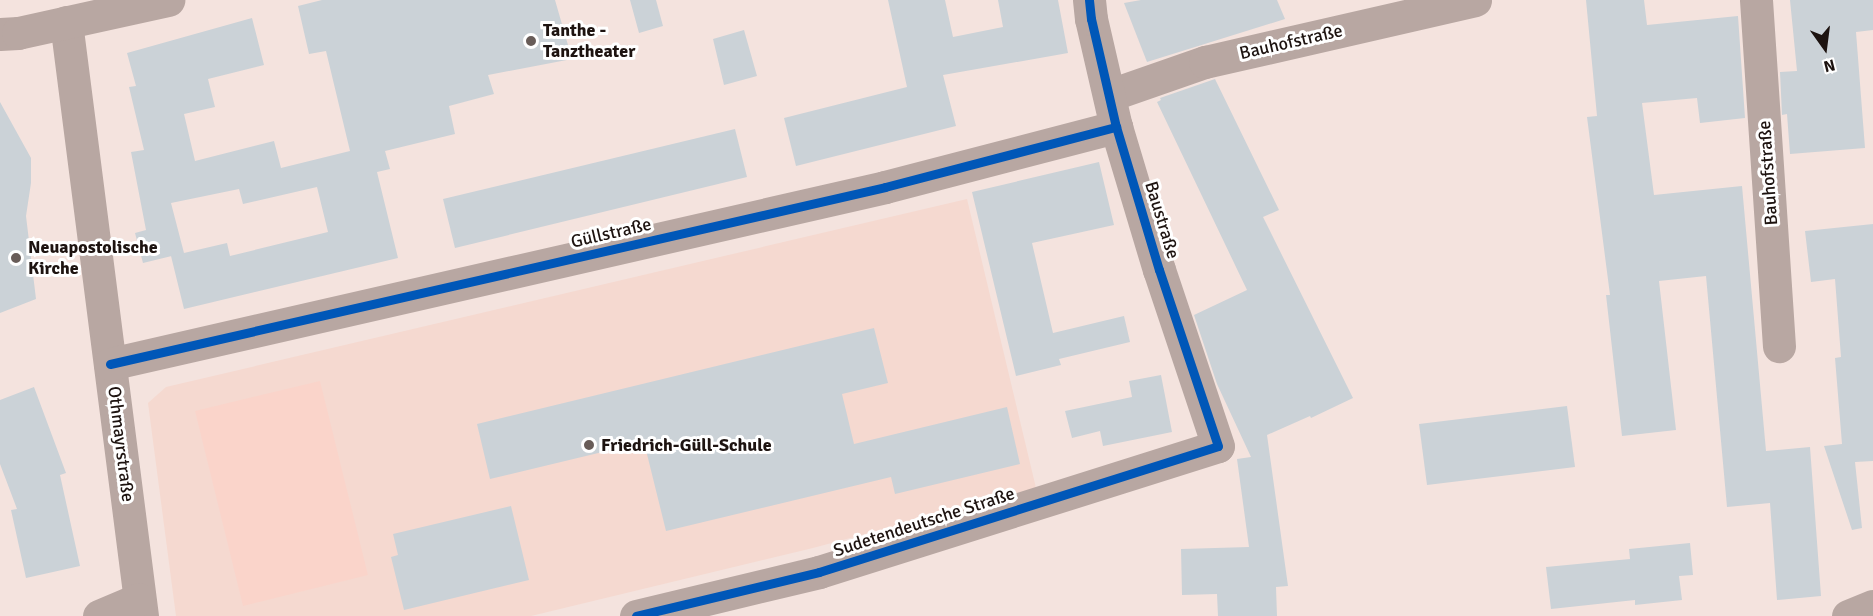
<!DOCTYPE html>
<meta charset="utf-8">
<style>
body{margin:0}
#map{position:relative;width:1873px;height:616px;overflow:hidden;background:#f4e3de;font-family:Signika,sans-serif}
div>[style]{position:absolute}
[style*='--x']{left:calc(var(--x)*1px);top:calc(var(--y)*1px);width:calc(var(--w)*1px);rotate:calc(var(--a)*1deg)}
.built>*{inset:0;background:#f5d9d0}
.green>*{inset:0;background:#fad4ca}
.building>*{inset:0;background:#cbd2d7}
.minor>*{height:33px;margin:-16.5px;padding:0 16.5px;transform-origin:16.5px;border-radius:16.5px;background:#b8a7a2}
.cycleway>*{height:9px;margin:-4.5px;padding:0 4.5px;transform-origin:4.5px;border-radius:4.5px;background:#0057b8}
.dots>*{width:16px;height:16px;translate:-50% -50%;box-sizing:border-box;border:3px solid #fff;border-radius:50%}
span{translate:-50% -50%;white-space:nowrap;text-align:center;line-height:1.15;-webkit-text-stroke:6px #fff;paint-order:stroke}
.poi-label{font-size:18px;color:#1d1310;font-weight:700}
.left{translate:0 -50%;text-align:left}
.street-label{font-size:18px;color:#1d1310}
.north{position:absolute;left:1795px;top:18px;width:60px;height:60px;-webkit-text-stroke:4px #fff;paint-order:stroke;rotate:166deg;font-size:16px;font-weight:700;line-height:24px;text-align:center;color:#1d1310}
.north::after{content:'';display:block;margin:auto;width:21px;height:27px;background:#1d1310;clip-path:polygon(50% 0,100% 100%,50% 72%,0 100%)}
</style>
<div id="map">
<div class="built">
<i style="clip-path:polygon(967px 199px,1036px 488px,813px 548px,531px 616px,176px 616px,148px 403px,166px 387px)"></i>
</div>
<div class="green">
<i style="clip-path:polygon(320px 381px,368px 575px,243px 606px,195px 411px)"></i>
</div>
<div class="building">
<i style="clip-path:polygon(322px 0,555px 0,572px 59px,488px 75px,494px 94px,449px 106px,455px 134px,385px 151px,390px 169px,377px 172px,398px 258px,184px 309px,171px 256px,227px 243px,230px 256px,328px 232px,317px 187px,243px 204px,239px 189px,171px 203px,184px 253px,143px 263px,135px 233px,146px 230px,131px 152px,144px 150px,129px 87px,136px 86px,127px 53px,252px 18px,264px 65px,208px 79px,215px 107px,184px 114px,195px 161px,274px 141px,281px 168px,350px 151px,326px 51px,309px 54px,298px 6px)"></i>
<i style="clip-path:polygon(630px 0,656px 0,663px 26px,639px 33px)"></i>
<i style="clip-path:polygon(888px 0,945px 0,953px 37px,1003px 27px,998px 0,1058px 0,1068px 53px,943px 75px,956px 126px,796px 166px,784px 118px,907px 87px)"></i>
<i style="clip-path:polygon(1141px 0,1277px 0,1285px 19px,1147px 62px,1124px 3px)"></i>
<i style="clip-path:polygon(1586px 0,1644px 0,1647px 25px,1738px 16px,1745px 118px,1700px 123px,1697px 98px,1642px 103px,1654px 195px,1742px 186px,1766px 451px,1810px 447px,1821px 596px,1777px 600px,1770px 503px,1727px 507px,1706px 276px,1659px 281px,1676px 430px,1622px 436px,1606px 295px,1610px 295px,1587px 117px,1597px 116px)"></i>
<i style="clip-path:polygon(1790px 0,1873px 0,1873px 30px,1856px 32px,1865px 148px,1790px 154px,1787px 114px,1782px 115px,1780px 72px,1797px 71px)"></i>
<i style="clip-path:polygon(744px 30px,757px 76px,724px 85px,713px 39px)"></i>
<i style="clip-path:polygon(1215px 79px,1279px 210px,1263px 217px,1353px 398px,1311px 418px,1310px 416px,1267px 435px,1288px 586px,1276px 587px,1277px 616px,1218px 616px,1217px 594px,1182px 595px,1181px 549px,1249px 547px,1237px 459px,1251px 457px,1217px 384px,1194px 315px,1247px 290px,1157px 102px,1161px 100px,1160px 98px)"></i>
<i style="clip-path:polygon(0 102px,31px 158px,31px 183px,26px 216px,36px 299px,0 313px)"></i>
<i style="clip-path:polygon(735px 129px,747px 177px,455px 248px,443px 199px)"></i>
<i style="clip-path:polygon(1099px 162px,1114px 225px,1032px 243px,1053px 333px,1124px 316px,1130px 342px,1059px 359px,1061px 365px,1016px 376px,972px 192px)"></i>
<i style="clip-path:polygon(1873px 224px,1873px 461px,1855px 462px,1862px 528px,1852px 530px,1824px 446px,1842px 444px,1835px 358px,1841px 357px,1835px 279px,1811px 282px,1805px 231px)"></i>
<i style="clip-path:polygon(874px 328px,888px 383px,842px 394px,854px 444px,1007px 407px,1020px 464px,895px 494px,891px 477px,666px 531px,644px 442px,490px 479px,477px 424px)"></i>
<i style="clip-path:polygon(1161px 375px,1172px 432px,1103px 446px,1100px 431px,1072px 438px,1065px 411px,1132px 397px,1129px 381px)"></i>
<i style="clip-path:polygon(34px 387px,66px 473px,60px 475px,80px 566px,26px 578px,11px 510px,17px 509px,0 464px,0 400px)"></i>
<i style="clip-path:polygon(1567px 406px,1575px 467px,1427px 485px,1419px 424px)"></i>
<i style="clip-path:polygon(511px 506px,529px 580px,404px 610px,391px 557px,398px 555px,393px 534px)"></i>
<i style="clip-path:polygon(1690px 543px,1693px 575px,1679px 576px,1682px 600px,1635px 605px,1635px 600px,1551px 609px,1546px 567px,1630px 559px,1629px 549px)"></i>
</div>
<div class="minor">
<i style="--x:1756;--y:0;--w:347;--a:86.2"></i>
<i style="--x:66;--y:22;--w:599;--a:82.71"></i>
<i style="--x:0;--y:34;--w:18;--a:-3"></i>
<i style="--x:18;--y:33;--w:154;--a:-12.4"></i>
<i style="--x:1110;--y:95;--w:101;--a:-19.2"></i>
<i style="--x:1205;--y:62;--w:277;--a:-12.9"></i>
<i style="--x:110;--y:364;--w:795;--a:-12.86"></i>
<i style="--x:885;--y:187;--w:239;--a:-14.6"></i>
<i style="--x:99;--y:616;--w:43;--a:-23"></i>
<i style="--x:636;--y:616;--w:188;--a:-13.5"></i>
<i style="--x:819;--y:572;--w:418;--a:-17.5"></i>
<i style="--x:1218;--y:446;--w:186;--a:-108.5"></i>
<i style="--x:1159;--y:270;--w:149;--a:-106.7"></i>
<i style="--x:1116;--y:127;--w:111;--a:-103"></i>
<i style="--x:1091;--y:19;--w:19;--a:-96"></i>
<i style="--x:1848;--y:616;--w:27;--a:-22"></i>
</div>
<div class="cycleway">
<i style="--x:110;--y:364;--w:795;--a:-12.86"></i>
<i style="--x:885;--y:187;--w:239;--a:-14.6"></i>
<i style="--x:636;--y:616;--w:188;--a:-13.5"></i>
<i style="--x:819;--y:572;--w:418;--a:-17.5"></i>
<i style="--x:1218;--y:446;--w:186;--a:-108.5"></i>
<i style="--x:1159;--y:270;--w:149;--a:-106.7"></i>
<i style="--x:1116;--y:127;--w:111;--a:-103"></i>
<i style="--x:1091;--y:19;--w:19;--a:-96"></i>
</div>
<div class="dots">
<i style="left:531px;top:41px;background:#685c58"></i>
<i style="left:16px;top:258px;background:#685c58"></i>
<i style="left:589px;top:445px;background:#685c58"></i>
</div>
<div class="poi-label">
<span class="left" style="left:543px;top:41px">Tanthe -<br>Tanztheater</span>
<span class="left" style="left:28px;top:258px">Neuapostolische<br>Kirche</span>
<span class="left" style="left:601px;top:445px">Friedrich-Güll-Schule</span>
</div>
<div class="street-label">
<span style="left:1291px;top:42px;rotate:-13deg">Bauhofstraße</span>
<span style="left:1768px;top:173px;rotate:-94deg">Bauhofstraße</span>
<span style="left:1162px;top:220px;rotate:73deg">Baustraße</span>
<span style="left:611px;top:233px;rotate:-13deg">Güllstraße</span>
<span style="left:121px;top:444px;rotate:83deg">Othmayrstraße</span>
<span style="left:924px;top:522px;rotate:-18deg">Sudetendeutsche Straße</span>
</div>
<div class="north">N</div>
</div>
